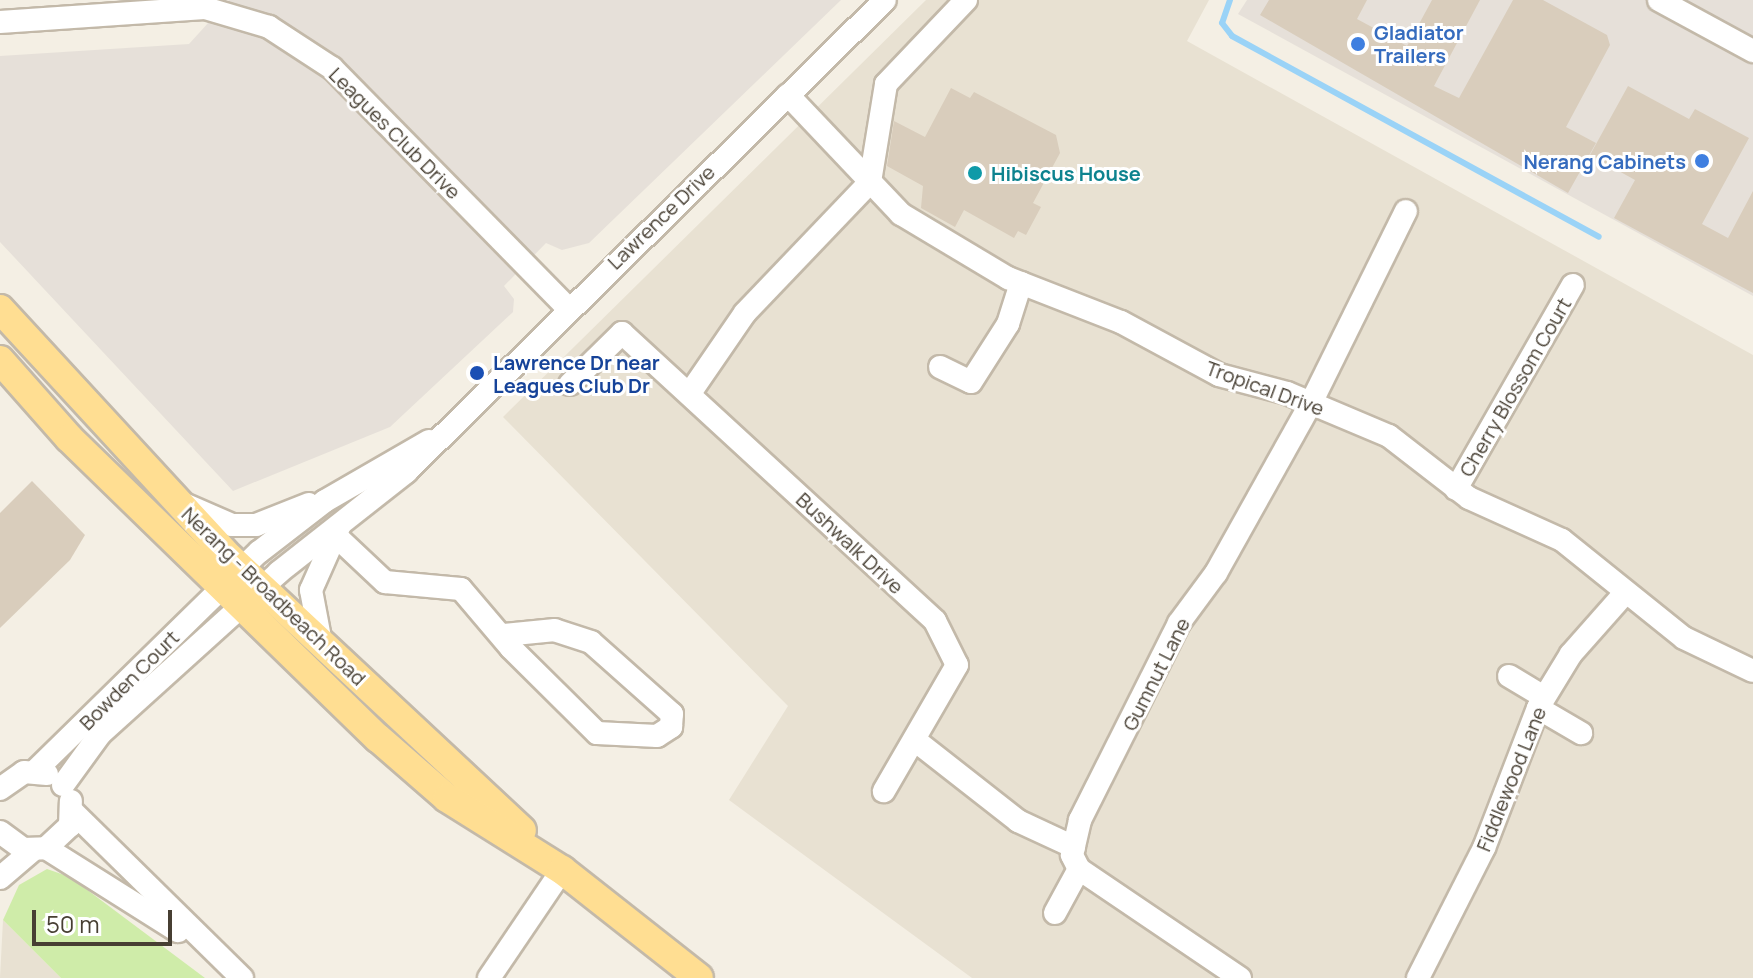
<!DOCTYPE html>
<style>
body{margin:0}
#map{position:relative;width:1753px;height:978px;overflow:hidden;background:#f4efe4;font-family:Manrope,sans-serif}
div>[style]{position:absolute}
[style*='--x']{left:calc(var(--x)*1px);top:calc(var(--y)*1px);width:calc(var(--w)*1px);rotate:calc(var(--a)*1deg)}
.residential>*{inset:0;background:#e8e1d2}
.industrial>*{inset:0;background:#e6e0d9}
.green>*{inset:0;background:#cfeca9}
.stream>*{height:6px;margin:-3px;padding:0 3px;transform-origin:3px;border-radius:3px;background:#9ad3f7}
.building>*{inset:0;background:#d9cdbc}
.roads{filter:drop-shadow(2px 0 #c3b9a9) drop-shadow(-2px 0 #c3b9a9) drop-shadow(0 2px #c3b9a9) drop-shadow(0 -2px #c3b9a9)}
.minor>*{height:22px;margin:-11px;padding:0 11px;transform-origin:11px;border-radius:11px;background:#fff}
.major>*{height:28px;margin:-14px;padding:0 14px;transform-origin:14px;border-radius:14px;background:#ffde92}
.dots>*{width:22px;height:22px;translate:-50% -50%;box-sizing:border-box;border:4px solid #fff;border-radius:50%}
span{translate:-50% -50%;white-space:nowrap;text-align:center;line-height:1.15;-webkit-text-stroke:6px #fff;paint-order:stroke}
.shop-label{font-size:20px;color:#366cbe;font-weight:700}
.left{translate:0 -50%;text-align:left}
.right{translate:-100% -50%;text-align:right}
.street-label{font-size:20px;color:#473f33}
.culture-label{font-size:20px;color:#0d838f;font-weight:700}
.transit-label{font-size:20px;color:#164399;font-weight:700}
.scale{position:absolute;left:32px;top:910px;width:140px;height:36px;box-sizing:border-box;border:4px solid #473f33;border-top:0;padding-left:10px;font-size:24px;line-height:28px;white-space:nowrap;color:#473f33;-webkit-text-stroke:6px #fff;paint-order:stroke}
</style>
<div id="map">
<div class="residential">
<i style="clip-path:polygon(926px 0,1209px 0,1187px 41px,1753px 355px,1753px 978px,972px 978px,729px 800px,788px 706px,503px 417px)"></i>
<i style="clip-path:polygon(3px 920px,61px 978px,0 978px)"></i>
</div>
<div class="industrial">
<i style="clip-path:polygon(229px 0,841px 0,589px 243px,562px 250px,546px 243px,504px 286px,514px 299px,513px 312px,390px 427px,233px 491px,0 242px,0 56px,189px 44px)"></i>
<i style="clip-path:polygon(1247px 0,1753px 0,1753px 296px,1238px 14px)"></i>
</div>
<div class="green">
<i style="clip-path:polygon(47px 869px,70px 877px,205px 978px,61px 978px,3px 920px,19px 885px)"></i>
</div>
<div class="stream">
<i style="--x:1230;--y:0;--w:24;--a:109"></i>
<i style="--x:1222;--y:23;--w:16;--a:52"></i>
<i style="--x:1232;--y:36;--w:418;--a:28.7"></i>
</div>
<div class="building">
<i style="clip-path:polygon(1269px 0,1367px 0,1357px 19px,1407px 46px,1432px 0,1480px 0,1434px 86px,1459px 98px,1513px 0,1543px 0,1607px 35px,1610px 45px,1566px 127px,1596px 143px,1568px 193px,1260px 15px)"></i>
<i style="clip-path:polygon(1628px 86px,1689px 119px,1695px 109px,1749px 138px,1702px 224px,1728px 238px,1753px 191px,1753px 293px,1614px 218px,1635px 180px,1590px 155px)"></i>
<i style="clip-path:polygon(951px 88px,970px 98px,974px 92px,1056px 135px,1060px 153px,1033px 203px,1041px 207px,1026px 235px,1018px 231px,1014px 238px,964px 210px,955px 227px,921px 208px,923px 186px,887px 166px,894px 121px,925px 137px)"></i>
<i style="clip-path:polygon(32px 481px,85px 535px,70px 560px,0 628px,0 513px)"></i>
</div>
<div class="roads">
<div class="minor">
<i style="--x:1659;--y:0;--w:107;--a:28.5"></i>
<i style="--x:0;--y:22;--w:205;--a:-3.9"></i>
<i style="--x:205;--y:8;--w:67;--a:16.5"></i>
<i style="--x:269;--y:27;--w:75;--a:33.1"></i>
<i style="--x:332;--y:68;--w:337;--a:45.5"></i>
<i style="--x:788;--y:95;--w:164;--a:46.5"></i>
<i style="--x:901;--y:214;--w:125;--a:30.9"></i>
<i style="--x:1008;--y:278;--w:121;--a:21.3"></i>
<i style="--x:1121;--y:322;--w:111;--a:28.4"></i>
<i style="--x:1219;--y:375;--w:70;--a:14.8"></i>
<i style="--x:1287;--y:393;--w:111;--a:22.9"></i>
<i style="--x:1389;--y:436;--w:101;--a:37.8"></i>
<i style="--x:1469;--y:498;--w:102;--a:24.3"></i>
<i style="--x:1562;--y:540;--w:156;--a:38.8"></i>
<i style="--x:1684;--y:638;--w:76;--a:25.6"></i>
<i style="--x:940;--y:367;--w:34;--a:26"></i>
<i style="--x:971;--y:382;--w:69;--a:-57.5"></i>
<i style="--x:1008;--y:324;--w:43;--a:-72.4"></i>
<i style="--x:570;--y:384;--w:73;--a:-44.4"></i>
<i style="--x:622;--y:333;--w:425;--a:42.6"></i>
<i style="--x:935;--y:621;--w:49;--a:63.4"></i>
<i style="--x:957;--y:665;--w:146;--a:120.1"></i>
<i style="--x:690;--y:393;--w:97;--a:-55.5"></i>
<i style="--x:745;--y:313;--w:181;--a:-46.3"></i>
<i style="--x:870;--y:182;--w:99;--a:-80.7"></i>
<i style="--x:886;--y:84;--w:116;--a:-46.4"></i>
<i style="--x:1456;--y:489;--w:235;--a:-60.2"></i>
<i style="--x:184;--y:504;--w:52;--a:23.6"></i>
<i style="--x:232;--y:525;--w:24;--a:0"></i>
<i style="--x:256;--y:525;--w:57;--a:-21.6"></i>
<i style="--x:337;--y:537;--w:66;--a:43.2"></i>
<i style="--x:385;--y:582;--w:76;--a:5.3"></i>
<i style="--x:461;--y:589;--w:77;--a:49.7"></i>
<i style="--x:511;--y:648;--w:121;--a:44.7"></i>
<i style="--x:597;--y:733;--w:60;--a:2.9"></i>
<i style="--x:657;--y:736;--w:17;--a:-33"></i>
<i style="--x:671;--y:727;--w:13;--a:-86"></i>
<i style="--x:672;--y:714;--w:108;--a:-138.4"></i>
<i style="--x:591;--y:642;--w:38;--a:-162"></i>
<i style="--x:555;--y:630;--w:51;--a:174.4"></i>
<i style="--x:321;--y:643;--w:54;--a:-100.7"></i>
<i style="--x:311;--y:590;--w:71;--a:-66"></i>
<i style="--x:1509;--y:676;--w:41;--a:31"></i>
<i style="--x:1538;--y:708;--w:50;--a:30.2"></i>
<i style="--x:916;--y:741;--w:130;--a:38.1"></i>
<i style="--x:1018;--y:821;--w:62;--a:24.9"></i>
<i style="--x:35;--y:771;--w:313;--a:-44.4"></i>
<i style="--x:259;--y:552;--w:83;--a:-37.7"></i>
<i style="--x:325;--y:501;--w:120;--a:-30"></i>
<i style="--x:63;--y:785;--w:63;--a:-54"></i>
<i style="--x:100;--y:734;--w:241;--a:-42.1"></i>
<i style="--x:279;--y:572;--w:162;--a:-38.2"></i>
<i style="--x:406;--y:472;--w:672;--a:-44.58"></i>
<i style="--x:0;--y:789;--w:29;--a:-35"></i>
<i style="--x:24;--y:772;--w:23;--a:5"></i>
<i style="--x:73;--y:812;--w:237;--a:44.5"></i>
<i style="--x:0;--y:832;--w:29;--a:36"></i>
<i style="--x:23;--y:849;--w:23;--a:-2"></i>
<i style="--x:46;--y:848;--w:33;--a:-43"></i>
<i style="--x:70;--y:826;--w:25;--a:-88"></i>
<i style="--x:46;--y:848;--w:156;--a:32.2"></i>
<i style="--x:0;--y:878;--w:43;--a:-40.3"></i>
<i style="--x:1055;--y:913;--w:50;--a:-61.4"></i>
<i style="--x:489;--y:978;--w:130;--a:-55.9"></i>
<i style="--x:1240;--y:978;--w:194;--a:-145.9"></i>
<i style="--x:1079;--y:869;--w:16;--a:-117"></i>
<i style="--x:1072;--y:855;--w:36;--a:-77"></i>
<i style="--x:1080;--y:820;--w:220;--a:-63.3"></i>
<i style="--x:1179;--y:623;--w:62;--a:-53.5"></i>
<i style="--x:1216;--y:573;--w:195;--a:-60.8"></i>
<i style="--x:1311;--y:403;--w:214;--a:-63.7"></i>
<i style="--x:1418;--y:978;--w:146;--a:-63.1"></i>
<i style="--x:1484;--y:848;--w:150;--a:-68.9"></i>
<i style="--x:1538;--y:708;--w:63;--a:-58.6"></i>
<i style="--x:1571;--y:654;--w:80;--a:-48.5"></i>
</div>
<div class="major">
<i style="--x:0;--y:309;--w:339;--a:47.3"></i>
<i style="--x:230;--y:558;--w:399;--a:43"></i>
<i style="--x:0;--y:360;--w:104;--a:48.5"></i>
<i style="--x:69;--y:438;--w:431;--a:44.2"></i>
<i style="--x:378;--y:738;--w:91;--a:41"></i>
<i style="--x:447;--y:798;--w:136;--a:32.1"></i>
<i style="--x:562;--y:870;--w:174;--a:38.2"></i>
</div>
</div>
<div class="dots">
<i style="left:1358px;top:44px;background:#3f7fe0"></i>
<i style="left:1702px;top:161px;background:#3f7fe0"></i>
<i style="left:975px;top:173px;background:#0f9aa8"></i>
<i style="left:477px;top:373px;background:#1a4fb4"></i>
</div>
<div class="shop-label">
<span class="left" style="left:1374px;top:44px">Gladiator<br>Trailers</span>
<span class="right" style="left:1686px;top:161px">Nerang Cabinets</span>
</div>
<div class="street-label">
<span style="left:395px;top:133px;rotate:45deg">Leagues Club Drive</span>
<span style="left:661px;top:217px;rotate:-44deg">Lawrence Drive</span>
<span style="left:1515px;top:387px;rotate:-60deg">Cherry Blossom Court</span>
<span style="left:1265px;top:388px;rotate:20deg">Tropical Drive</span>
<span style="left:850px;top:543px;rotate:43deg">Bushwalk Drive</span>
<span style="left:274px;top:596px;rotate:44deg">Nerang - Broadbeach Road</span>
<span style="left:1156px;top:674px;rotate:-63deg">Gumnut Lane</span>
<span style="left:129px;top:680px;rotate:-45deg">Bowden Court</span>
<span style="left:1511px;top:779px;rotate:-68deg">Fiddlewood Lane</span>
</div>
<div class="culture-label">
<span class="left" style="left:991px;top:173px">Hibiscus House</span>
</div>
<div class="transit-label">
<span class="left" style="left:493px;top:374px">Lawrence Dr near<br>Leagues Club Dr</span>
</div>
<div class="scale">50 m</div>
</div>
